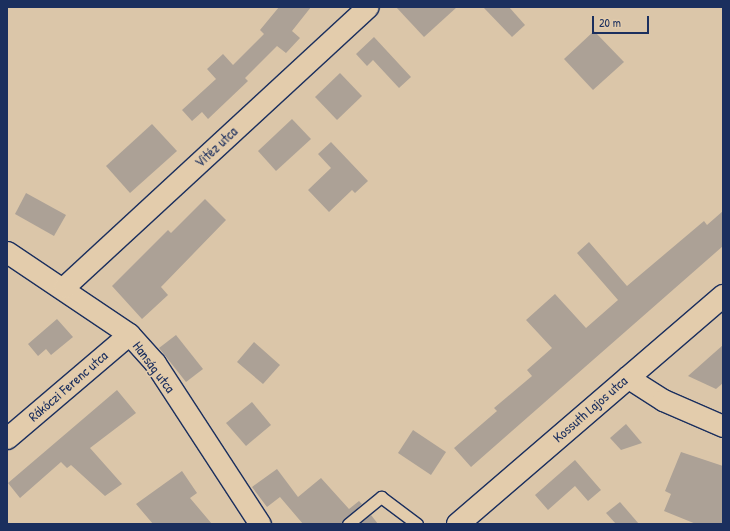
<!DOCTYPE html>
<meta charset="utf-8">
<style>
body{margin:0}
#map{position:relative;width:730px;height:531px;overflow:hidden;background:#dbc6a9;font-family:"Patrick Hand",sans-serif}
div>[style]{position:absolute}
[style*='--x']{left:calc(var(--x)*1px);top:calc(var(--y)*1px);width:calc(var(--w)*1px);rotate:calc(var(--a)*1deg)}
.building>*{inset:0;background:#aca196}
.roads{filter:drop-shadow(1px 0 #1b2f5e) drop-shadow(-1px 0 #1b2f5e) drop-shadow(0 1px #1b2f5e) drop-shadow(0 -1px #1b2f5e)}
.service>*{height:11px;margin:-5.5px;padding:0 5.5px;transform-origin:5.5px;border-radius:5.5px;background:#e3ccac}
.minor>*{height:21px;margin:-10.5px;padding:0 10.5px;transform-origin:10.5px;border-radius:10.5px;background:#e3ccac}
.secondary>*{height:22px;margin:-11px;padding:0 11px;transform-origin:11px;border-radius:11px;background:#e3ccac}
span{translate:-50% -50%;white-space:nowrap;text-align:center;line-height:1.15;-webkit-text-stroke:3.5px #e3ccac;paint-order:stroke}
.street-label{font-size:14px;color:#1b2f5e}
.frame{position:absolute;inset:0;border:8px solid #1b2f5e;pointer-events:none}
.scale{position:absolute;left:592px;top:16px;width:57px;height:18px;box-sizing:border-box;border:2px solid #1b2f5e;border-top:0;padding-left:5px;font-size:12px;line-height:14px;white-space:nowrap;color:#1b2f5e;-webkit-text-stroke:3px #e3ccac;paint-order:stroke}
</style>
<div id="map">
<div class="building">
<i style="clip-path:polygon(279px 7px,311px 7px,292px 31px,300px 38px,286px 53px,277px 46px,245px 78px,248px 81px,208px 119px,202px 112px,192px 121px,182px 110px,216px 79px,207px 69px,223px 54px,233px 65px,264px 34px,260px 30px)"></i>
<i style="clip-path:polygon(396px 7px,457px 7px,424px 37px)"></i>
<i style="clip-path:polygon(483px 7px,509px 7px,525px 25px,512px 37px)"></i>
<i style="clip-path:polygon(594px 31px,624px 62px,593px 90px,564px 59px)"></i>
<i style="clip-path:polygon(374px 37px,411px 77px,399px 88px,373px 60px,367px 66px,356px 54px)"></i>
<i style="clip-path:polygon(340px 73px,362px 96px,337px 120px,315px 97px)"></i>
<i style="clip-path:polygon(292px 119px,311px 139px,276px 171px,258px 151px)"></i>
<i style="clip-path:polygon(152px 124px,177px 151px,130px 193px,106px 166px)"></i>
<i style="clip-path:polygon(331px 142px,368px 181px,355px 193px,352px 190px,329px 212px,308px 190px,331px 168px,318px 154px)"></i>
<i style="clip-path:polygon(26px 193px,66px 215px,54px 236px,15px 214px)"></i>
<i style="clip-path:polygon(205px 199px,226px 220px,161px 287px,168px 295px,142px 319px,112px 286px,168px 230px,171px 233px)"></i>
<i style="clip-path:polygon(723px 211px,723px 246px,471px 467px,454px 448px,497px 411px,494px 408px,532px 376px,527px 370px,552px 348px,526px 320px,555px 294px,586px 328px,618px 300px,577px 253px,589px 242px,627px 286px,704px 221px,707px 225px)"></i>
<i style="clip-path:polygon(57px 319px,73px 337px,51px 355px,46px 349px,38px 356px,28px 344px)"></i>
<i style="clip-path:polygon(176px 335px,203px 369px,186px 382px,159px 348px)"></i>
<i style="clip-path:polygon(254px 342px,280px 365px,263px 384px,237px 362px)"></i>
<i style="clip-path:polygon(723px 345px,723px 383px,716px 389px,688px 376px)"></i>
<i style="clip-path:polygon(117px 390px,136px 413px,90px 448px,122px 484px,105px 496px,71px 465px,67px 468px,61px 462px,20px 498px,8px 483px)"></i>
<i style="clip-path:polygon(252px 402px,271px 425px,246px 446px,226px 423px)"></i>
<i style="clip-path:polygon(626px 424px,642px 443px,621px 450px,610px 438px)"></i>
<i style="clip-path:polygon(413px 430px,446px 452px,431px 475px,398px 453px)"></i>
<i style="clip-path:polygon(681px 452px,723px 466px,723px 524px,696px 524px,664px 511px,671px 494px,665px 491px)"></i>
<i style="clip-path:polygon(575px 460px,601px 490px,588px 501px,575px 486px,548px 510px,535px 495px)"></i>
<i style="clip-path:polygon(277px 469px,298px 497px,321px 478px,349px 509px,359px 501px,362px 504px,341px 524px,303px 524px,280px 497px,267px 507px,252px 487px)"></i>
<i style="clip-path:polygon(182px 471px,197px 493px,190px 498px,212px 524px,153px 524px,136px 504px)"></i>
<i style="clip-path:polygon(620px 502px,639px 524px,616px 524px,606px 513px)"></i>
<i style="clip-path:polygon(371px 515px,378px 524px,359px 524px)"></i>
</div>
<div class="roads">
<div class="service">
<i style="--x:348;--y:524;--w:43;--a:-39.3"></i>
<i style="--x:381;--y:497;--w:45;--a:36.9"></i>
</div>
<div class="minor">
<i style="--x:7;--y:252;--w:147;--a:33.9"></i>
<i style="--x:129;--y:334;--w:39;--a:48"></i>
<i style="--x:155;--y:363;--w:192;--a:56.9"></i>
<i style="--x:64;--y:287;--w:413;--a:-42.7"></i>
<i style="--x:627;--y:377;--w:43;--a:32.6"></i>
<i style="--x:663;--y:400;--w:65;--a:23.4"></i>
<i style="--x:7;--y:438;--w:160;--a:-40.4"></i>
</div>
<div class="secondary">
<i style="--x:458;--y:524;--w:350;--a:-40.7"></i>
</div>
</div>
<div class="street-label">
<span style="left:216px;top:147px;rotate:-43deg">Vitéz utca</span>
<span style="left:154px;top:367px;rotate:53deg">Hanság utca</span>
<span style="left:68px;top:386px;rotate:-41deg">Rákóczi Ferenc utca</span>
<span style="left:590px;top:409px;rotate:-41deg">Kossuth Lajos utca</span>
</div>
<div class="frame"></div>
<div class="scale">20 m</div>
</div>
